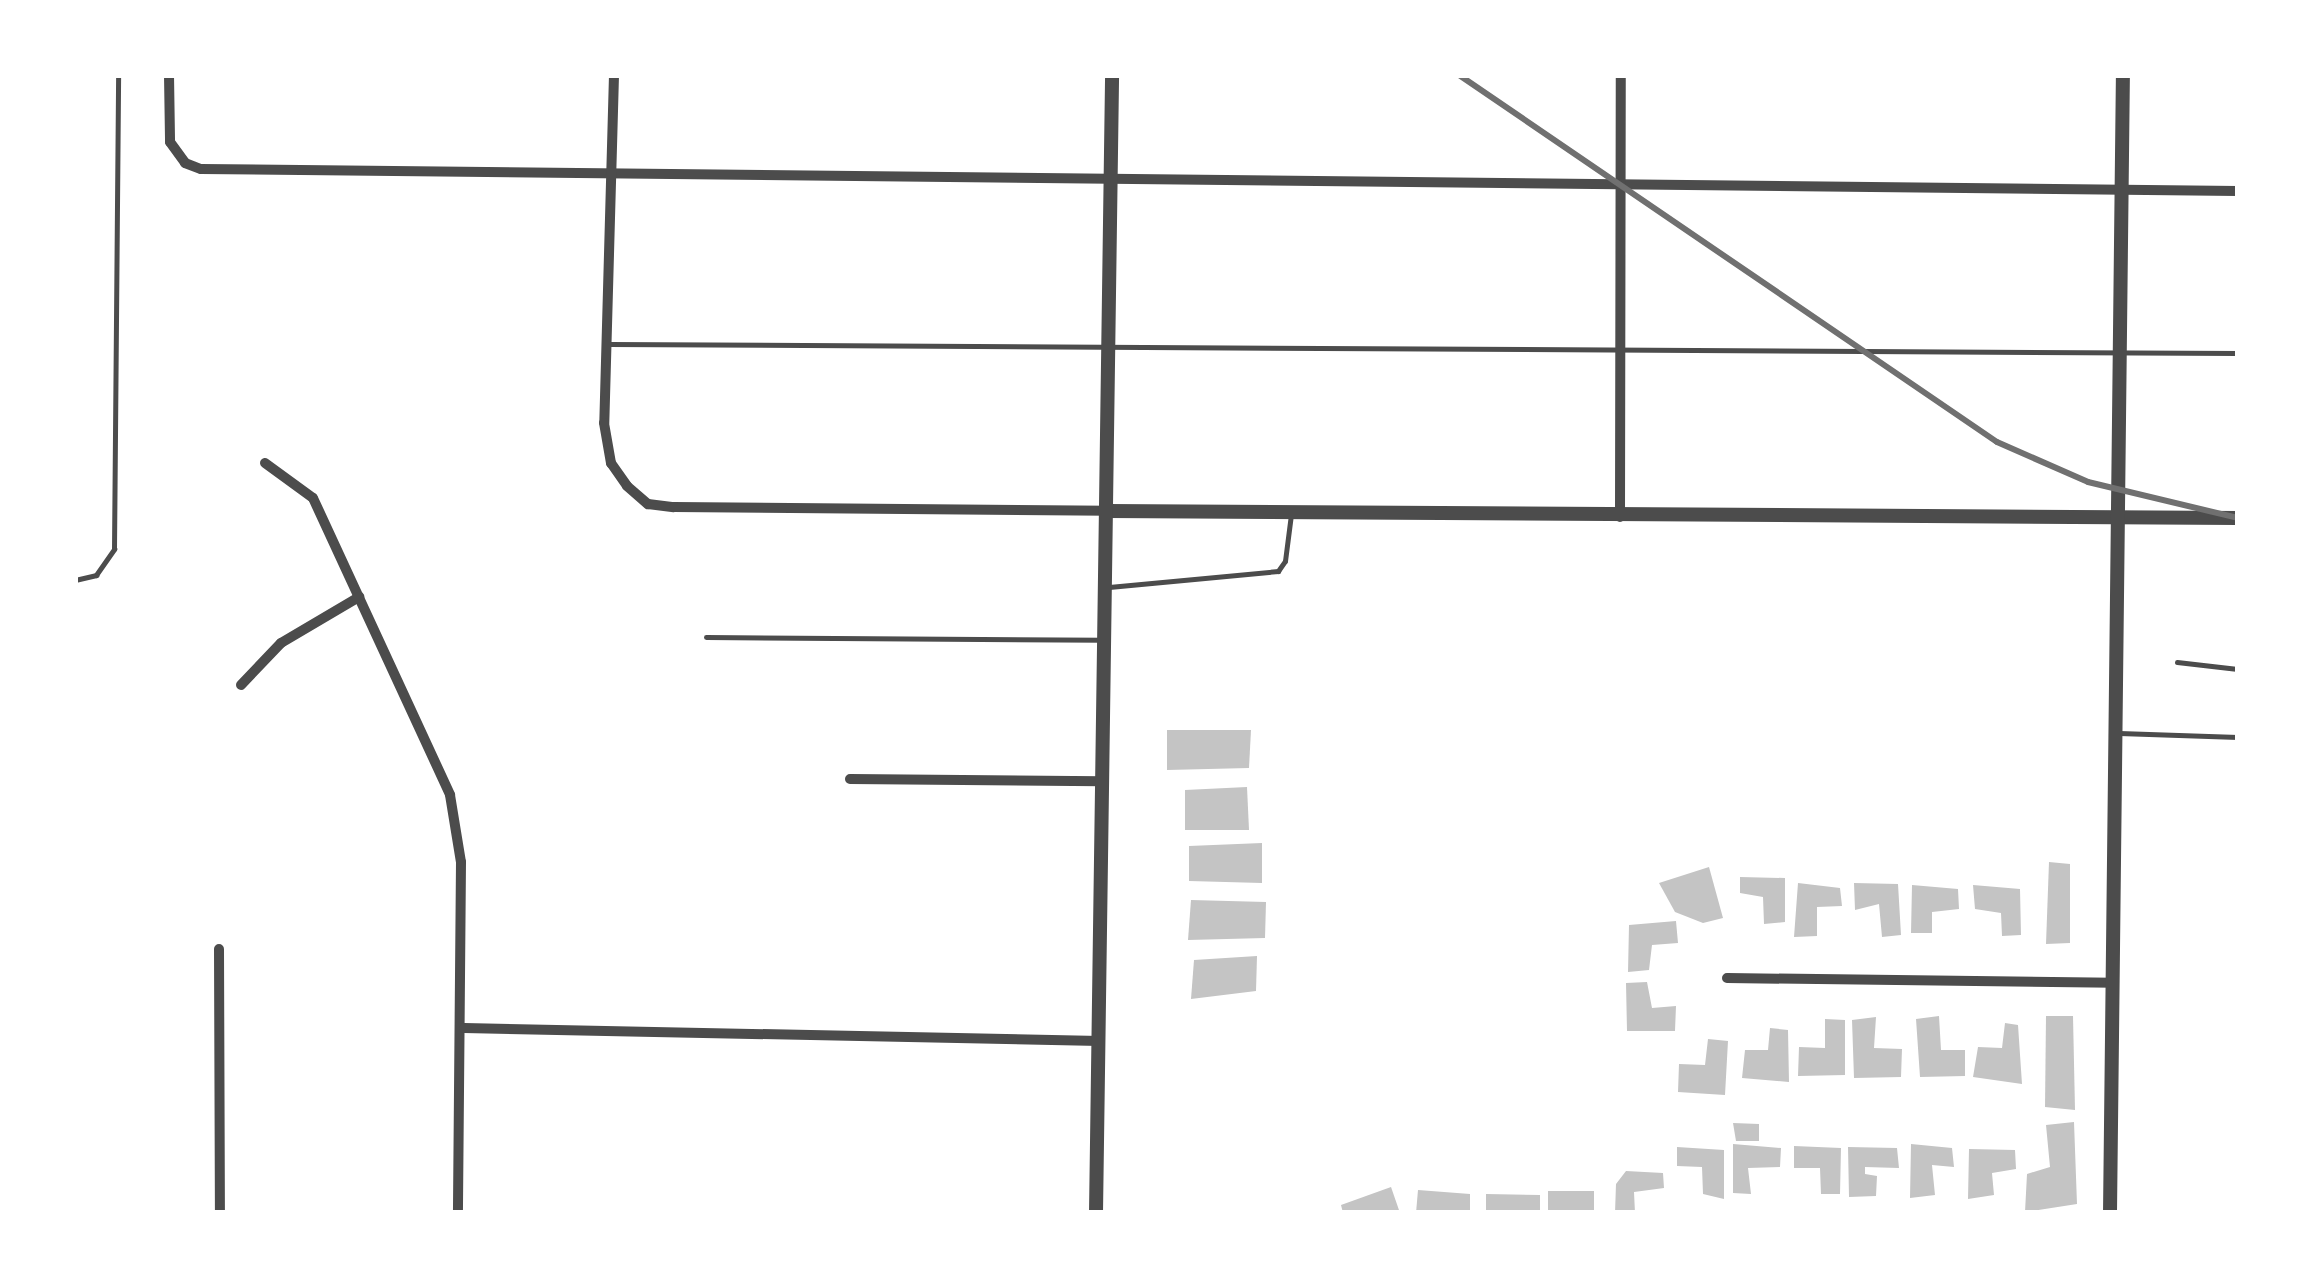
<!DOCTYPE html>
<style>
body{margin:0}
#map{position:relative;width:2313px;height:1288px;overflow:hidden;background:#fff;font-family:Mulish,sans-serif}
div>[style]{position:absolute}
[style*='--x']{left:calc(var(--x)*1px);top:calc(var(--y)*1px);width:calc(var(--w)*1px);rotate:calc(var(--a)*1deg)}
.building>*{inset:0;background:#c4c4c4}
.service>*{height:5px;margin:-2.5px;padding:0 2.5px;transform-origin:2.5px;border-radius:2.5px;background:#4c4c4c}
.minor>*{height:10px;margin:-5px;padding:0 5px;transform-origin:5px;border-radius:5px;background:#4c4c4c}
.tertiary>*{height:14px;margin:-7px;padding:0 7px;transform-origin:7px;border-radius:7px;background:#4c4c4c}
.rail>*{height:6px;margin:-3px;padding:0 3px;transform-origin:3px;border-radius:3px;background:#707070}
span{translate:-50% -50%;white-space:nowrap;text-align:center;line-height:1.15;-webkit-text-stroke:9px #fff;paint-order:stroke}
.frame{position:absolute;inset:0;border:78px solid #fff;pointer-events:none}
</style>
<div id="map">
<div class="building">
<i style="clip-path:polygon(1167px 730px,1251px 730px,1249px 768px,1167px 770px)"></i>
<i style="clip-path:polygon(1247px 787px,1249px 830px,1185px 830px,1185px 790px)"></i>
<i style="clip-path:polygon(1262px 843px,1262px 883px,1189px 881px,1189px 846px)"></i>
<i style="clip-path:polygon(2049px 862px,2070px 864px,2070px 943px,2046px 944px)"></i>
<i style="clip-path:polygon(1709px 867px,1723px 918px,1703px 923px,1675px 912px,1659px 883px)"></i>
<i style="clip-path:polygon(1740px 877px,1785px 878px,1785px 922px,1764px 924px,1763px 897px,1740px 893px)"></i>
<i style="clip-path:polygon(1798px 883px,1840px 888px,1842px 906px,1817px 907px,1817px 936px,1794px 937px)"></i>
<i style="clip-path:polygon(1854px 883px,1898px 884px,1901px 935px,1882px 937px,1879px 904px,1855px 910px)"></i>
<i style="clip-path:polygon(1912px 885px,1958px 889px,1959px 909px,1932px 912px,1932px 933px,1911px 933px)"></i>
<i style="clip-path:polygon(1973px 885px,2020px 889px,2021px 935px,2002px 936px,2001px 913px,1975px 909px)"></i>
<i style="clip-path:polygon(1191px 900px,1266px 902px,1265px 938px,1188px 940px)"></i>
<i style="clip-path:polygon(1676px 921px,1678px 943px,1652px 945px,1649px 970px,1628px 972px,1629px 925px)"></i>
<i style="clip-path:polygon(1257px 956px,1256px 991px,1191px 999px,1194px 960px)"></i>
<i style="clip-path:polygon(1647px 982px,1652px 1008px,1676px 1006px,1675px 1031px,1627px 1031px,1626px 983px)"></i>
<i style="clip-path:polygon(1939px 1016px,1941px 1050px,1965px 1050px,1965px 1076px,1920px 1077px,1916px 1019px)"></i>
<i style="clip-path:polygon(2046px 1016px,2073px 1016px,2075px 1110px,2045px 1107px)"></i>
<i style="clip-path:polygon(1876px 1017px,1874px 1048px,1902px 1049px,1901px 1077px,1854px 1078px,1852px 1020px)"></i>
<i style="clip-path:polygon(1825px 1019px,1845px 1020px,1845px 1075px,1798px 1076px,1799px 1047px,1825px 1048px)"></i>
<i style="clip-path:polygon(2005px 1023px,2018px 1025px,2022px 1084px,1973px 1077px,1978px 1047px,2002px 1048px)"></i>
<i style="clip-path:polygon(1770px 1028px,1788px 1030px,1789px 1082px,1742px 1078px,1745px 1050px,1768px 1050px)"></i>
<i style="clip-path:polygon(1708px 1039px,1728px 1041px,1725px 1095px,1678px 1092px,1679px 1064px,1705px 1065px)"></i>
<i style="clip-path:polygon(2074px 1122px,2077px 1204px,2025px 1212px,2027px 1174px,2050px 1167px,2046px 1125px)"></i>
<i style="clip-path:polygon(1733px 1123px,1759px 1124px,1759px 1141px,1736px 1141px)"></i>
<i style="clip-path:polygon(1733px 1144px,1781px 1148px,1780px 1167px,1748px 1168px,1751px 1194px,1733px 1193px)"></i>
<i style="clip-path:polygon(1911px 1144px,1952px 1148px,1954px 1167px,1932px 1165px,1935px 1195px,1910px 1198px)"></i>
<i style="clip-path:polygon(1794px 1146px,1841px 1148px,1840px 1194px,1821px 1194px,1820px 1168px,1794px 1168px)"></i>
<i style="clip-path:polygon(1677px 1147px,1724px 1150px,1724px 1199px,1703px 1194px,1702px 1167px,1677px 1166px)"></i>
<i style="clip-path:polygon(1848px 1147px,1897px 1148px,1899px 1168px,1865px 1167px,1865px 1174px,1877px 1176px,1876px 1196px,1849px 1197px)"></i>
<i style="clip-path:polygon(1969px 1149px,2015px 1150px,2016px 1169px,1992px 1173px,1994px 1195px,1968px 1199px)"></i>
<i style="clip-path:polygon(1626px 1171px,1663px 1173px,1664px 1188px,1634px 1192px,1635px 1213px,1615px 1213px,1616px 1184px)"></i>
<i style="clip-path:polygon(1391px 1187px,1400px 1213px,1343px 1213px,1341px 1205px)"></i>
<i style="clip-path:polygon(1418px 1190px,1470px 1194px,1470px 1213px,1416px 1213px)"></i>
<i style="clip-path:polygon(1548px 1191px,1594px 1191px,1594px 1212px,1548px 1213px)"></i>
<i style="clip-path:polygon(1486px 1194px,1540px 1195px,1540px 1213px,1486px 1213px)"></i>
</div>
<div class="service">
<i style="--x:609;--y:344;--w:1629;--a:0.32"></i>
<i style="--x:75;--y:580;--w:22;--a:-13"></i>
<i style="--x:96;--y:575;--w:32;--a:-55"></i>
<i style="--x:114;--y:549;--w:474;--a:-89.5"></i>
<i style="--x:1109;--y:587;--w:170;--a:-5.4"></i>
<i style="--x:1278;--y:571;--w:12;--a:-55"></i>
<i style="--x:1285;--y:561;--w:47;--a:-82.7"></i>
<i style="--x:706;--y:637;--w:396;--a:0.4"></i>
<i style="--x:2177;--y:662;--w:61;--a:6.5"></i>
<i style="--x:2119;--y:733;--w:119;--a:1.9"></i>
</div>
<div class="minor">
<i style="--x:169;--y:75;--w:67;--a:89.1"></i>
<i style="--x:170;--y:142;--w:26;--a:54"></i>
<i style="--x:185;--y:163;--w:17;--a:21"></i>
<i style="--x:201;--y:169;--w:2037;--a:0.62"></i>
<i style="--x:614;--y:75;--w:348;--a:91.6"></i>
<i style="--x:604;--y:423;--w:41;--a:80.1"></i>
<i style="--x:611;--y:463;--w:28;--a:55"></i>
<i style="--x:627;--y:486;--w:28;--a:41"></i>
<i style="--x:648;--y:504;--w:26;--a:7"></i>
<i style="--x:674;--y:507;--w:434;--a:0.5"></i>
<i style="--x:265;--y:463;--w:59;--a:36.1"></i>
<i style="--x:313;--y:498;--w:327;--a:65.2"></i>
<i style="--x:450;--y:795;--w:68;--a:80.7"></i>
<i style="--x:461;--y:862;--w:351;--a:90.5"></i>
<i style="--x:1620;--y:517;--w:442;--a:-89.9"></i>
<i style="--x:241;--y:685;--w:58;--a:-46.4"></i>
<i style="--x:281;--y:643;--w:91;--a:-30.5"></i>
<i style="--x:850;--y:779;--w:252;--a:0.5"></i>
<i style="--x:219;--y:949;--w:264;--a:89.8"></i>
<i style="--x:1727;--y:978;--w:386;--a:0.7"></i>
<i style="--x:464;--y:1028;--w:636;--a:1.17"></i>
</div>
<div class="tertiary">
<i style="--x:1108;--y:511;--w:1130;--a:0.35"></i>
<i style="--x:1096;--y:1213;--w:1138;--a:-89.19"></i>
<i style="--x:2110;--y:1213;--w:1138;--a:-89.35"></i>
</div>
<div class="rail">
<i style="--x:1459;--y:75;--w:651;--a:34.3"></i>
<i style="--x:1997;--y:442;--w:99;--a:23.7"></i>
<i style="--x:2088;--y:482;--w:154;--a:13.5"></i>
</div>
<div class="frame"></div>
</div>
